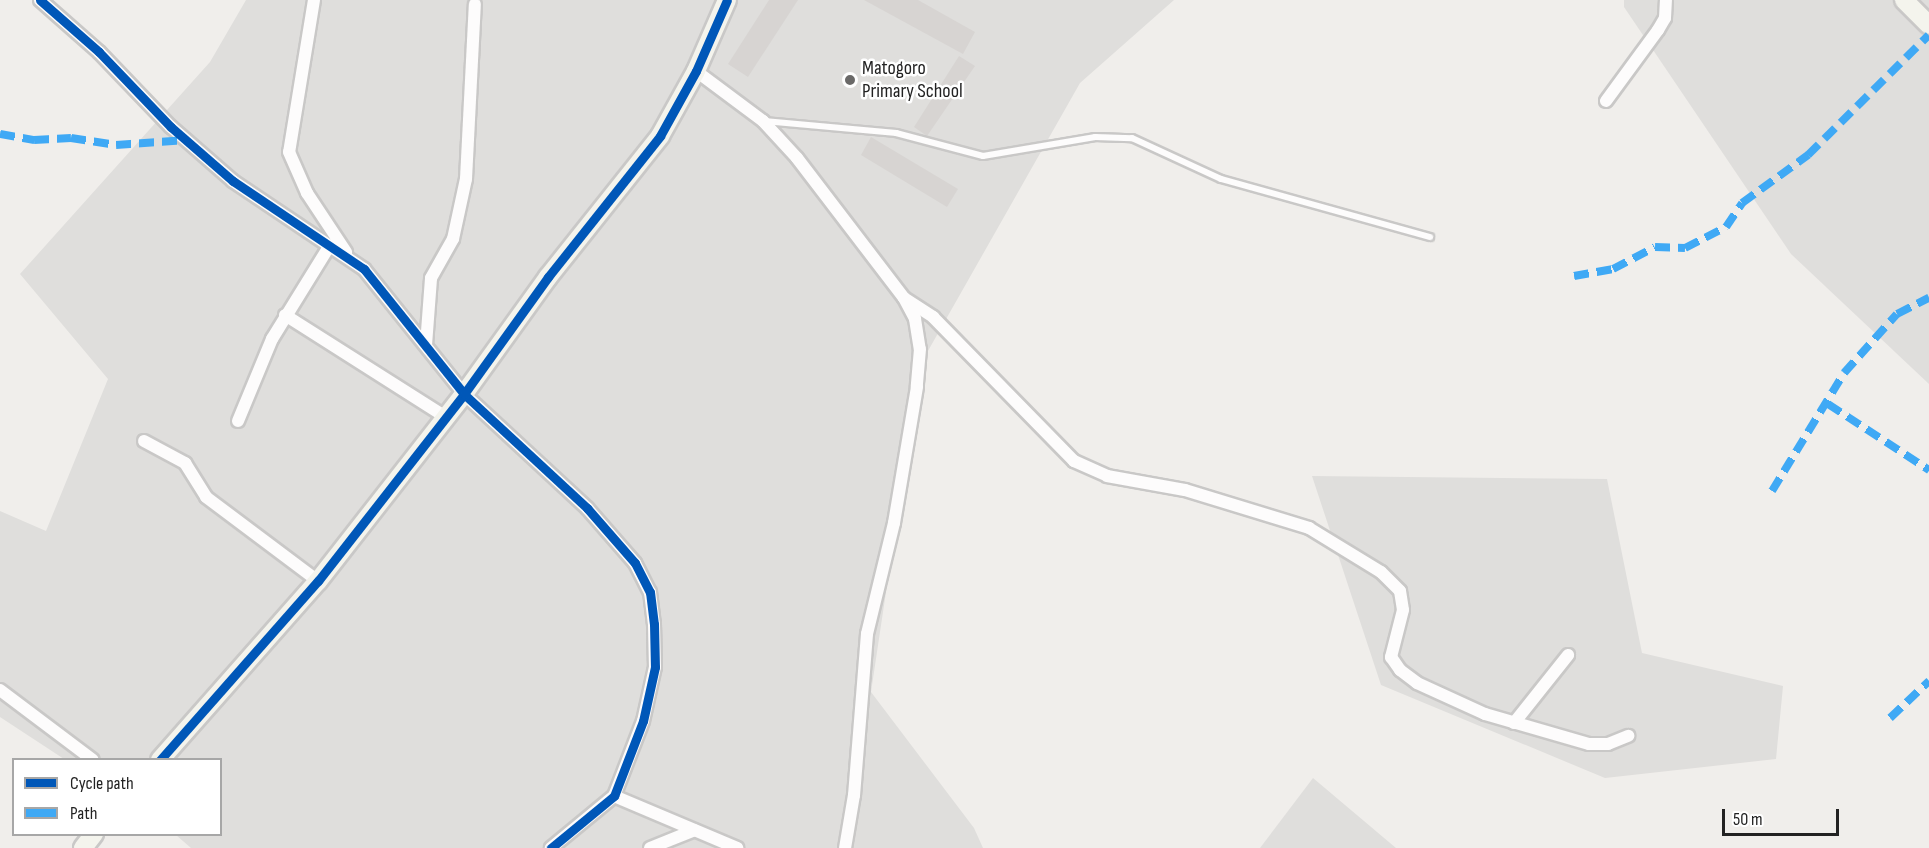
<!DOCTYPE html>
<style>
body{margin:0}
#map{position:relative;width:1929px;height:848px;overflow:hidden;background:#f0eeeb;font-family:"Sofia Sans Condensed",sans-serif}
div>[style]{position:absolute}
[style*='--x']{left:calc(var(--x)*1px);top:calc(var(--y)*1px);width:calc(var(--w)*1px);rotate:calc(var(--a)*1deg)}
.residential>*{inset:0;background:#dfdedc}
.building>*{inset:0;background:#d7d4d2}
.roads{filter:drop-shadow(2px 0 #c9c8c7) drop-shadow(-2px 0 #c9c8c7) drop-shadow(0 2px #c9c8c7) drop-shadow(0 -2px #c9c8c7)}
.lane>*{height:6px;margin:-3px;padding:0 3px;transform-origin:3px;border-radius:3px;background:#fdfcfc}
.street>*{height:12px;margin:-6px;padding:0 6px;transform-origin:6px;border-radius:6px;background:#fdfcfc}
.secondary>*{height:18px;margin:-9px;padding:0 9px;transform-origin:9px;border-radius:9px;background:#f4f4ed}
.quiet>*{height:8px;margin-top:-4px;transform-origin:0;background:repeating-linear-gradient(90deg,#3fa9f5 0 15px,transparent 0 23px)}
.cycleway>*{height:9px;margin:-4.5px;padding:0 4.5px;transform-origin:4.5px;border-radius:4.5px;background:#0057b8}
.dots>*{width:16px;height:16px;translate:-50% -50%;box-sizing:border-box;border:3px solid #fff;border-radius:50%}
span{translate:-50% -50%;white-space:nowrap;text-align:center;line-height:1.15;-webkit-text-stroke:5px #fff;paint-order:stroke}
.poi-label{font-size:20px;color:#222}
.left{translate:0 -50%;text-align:left}
.legend{position:absolute;left:12px;top:758px;width:210px;height:78px;box-sizing:border-box;background:#fff;border:2px solid #a7a7a7;margin:0;padding:8px 10px;list-style:none;font-size:18px;color:#222}
.legend li{display:flex;align-items:center;gap:12px;height:30px}
.legend b{width:30px;border:2px solid #a7a7a7}
.scale{position:absolute;left:1722px;top:809px;width:117px;height:27px;box-sizing:border-box;border:3px solid #222;border-top:0;padding-left:8px;font-size:18px;line-height:21px;white-space:nowrap;color:#222;-webkit-text-stroke:4px #fff;paint-order:stroke}
</style>
<div id="map">
<div class="residential">
<i style="clip-path:polygon(246px 0,1174px 0,1080px 83px,920px 365px,871px 692px,974px 828px,983px 848px,191px 848px,176px 835px,220px 834px,220px 760px,64px 759px,0 717px,0 511px,46px 531px,108px 379px,20px 274px,210px 62px)"></i>
<i style="clip-path:polygon(1624px 0,1929px 0,1929px 384px,1791px 254px,1624px 7px)"></i>
<i style="clip-path:polygon(1312px 476px,1607px 479px,1642px 653px,1783px 686px,1776px 759px,1605px 778px,1381px 685px)"></i>
<i style="clip-path:polygon(1313px 778px,1396px 848px,1260px 848px)"></i>
</div>
<div class="building">
<i style="clip-path:polygon(769px 0,798px 0,748px 77px,728px 64px)"></i>
<i style="clip-path:polygon(864px 0,918px 0,975px 32px,963px 54px)"></i>
<i style="clip-path:polygon(959px 56px,975px 66px,927px 136px,914px 127px)"></i>
<i style="clip-path:polygon(871px 137px,958px 189px,947px 207px,861px 155px)"></i>
</div>
<div class="roads">
<div class="lane">
<i style="--x:764;--y:121;--w:133;--a:5.2"></i>
<i style="--x:896;--y:133;--w:90;--a:14.8"></i>
<i style="--x:983;--y:156;--w:114;--a:-9.6"></i>
<i style="--x:1095;--y:137;--w:37;--a:2"></i>
<i style="--x:1132;--y:138;--w:98;--a:24.7"></i>
<i style="--x:1221;--y:179;--w:217;--a:15.5"></i>
</div>
<div class="street">
<i style="--x:40;--y:0;--w:79;--a:41.4"></i>
<i style="--x:99;--y:52;--w:104;--a:46.2"></i>
<i style="--x:171;--y:127;--w:82;--a:41.1"></i>
<i style="--x:233;--y:181;--w:158;--a:33.9"></i>
<i style="--x:364;--y:269;--w:160;--a:51.3"></i>
<i style="--x:464;--y:394;--w:168;--a:42.8"></i>
<i style="--x:587;--y:508;--w:73;--a:48.9"></i>
<i style="--x:635;--y:563;--w:33;--a:63"></i>
<i style="--x:650;--y:592;--w:32;--a:83"></i>
<i style="--x:654;--y:624;--w:43;--a:88.7"></i>
<i style="--x:655;--y:667;--w:55;--a:102.5"></i>
<i style="--x:643;--y:721;--w:80;--a:111.1"></i>
<i style="--x:614;--y:796;--w:82;--a:140.5"></i>
<i style="--x:314;--y:0;--w:154;--a:99.3"></i>
<i style="--x:289;--y:152;--w:45;--a:66.3"></i>
<i style="--x:307;--y:193;--w:71;--a:56.5"></i>
<i style="--x:696;--y:71;--w:84;--a:36.7"></i>
<i style="--x:763;--y:121;--w:50;--a:47.4"></i>
<i style="--x:797;--y:158;--w:176;--a:52.6"></i>
<i style="--x:904;--y:298;--w:24;--a:62"></i>
<i style="--x:915;--y:319;--w:30;--a:81"></i>
<i style="--x:920;--y:349;--w:38;--a:95"></i>
<i style="--x:917;--y:387;--w:138;--a:99.6"></i>
<i style="--x:894;--y:523;--w:114;--a:103.7"></i>
<i style="--x:867;--y:634;--w:162;--a:94.6"></i>
<i style="--x:854;--y:795;--w:54;--a:99.6"></i>
<i style="--x:1606;--y:101;--w:88;--a:-53.8"></i>
<i style="--x:1658;--y:30;--w:14;--a:-60"></i>
<i style="--x:1665;--y:18;--w:18;--a:-87"></i>
<i style="--x:904;--y:298;--w:35;--a:33"></i>
<i style="--x:933;--y:317;--w:202;--a:45.6"></i>
<i style="--x:1074;--y:461;--w:36;--a:24"></i>
<i style="--x:1107;--y:476;--w:79;--a:10.2"></i>
<i style="--x:1185;--y:490;--w:130;--a:17"></i>
<i style="--x:1309;--y:528;--w:84;--a:31.4"></i>
<i style="--x:1381;--y:572;--w:27;--a:45"></i>
<i style="--x:1400;--y:591;--w:19;--a:81"></i>
<i style="--x:1403;--y:610;--w:49;--a:104.3"></i>
<i style="--x:1391;--y:657;--w:16;--a:55"></i>
<i style="--x:1400;--y:670;--w:21;--a:37"></i>
<i style="--x:1417;--y:683;--w:75;--a:24.5"></i>
<i style="--x:1485;--y:714;--w:108;--a:16.1"></i>
<i style="--x:1589;--y:744;--w:19;--a:0"></i>
<i style="--x:1608;--y:744;--w:22;--a:-22"></i>
<i style="--x:285;--y:315;--w:191;--a:32.4"></i>
<i style="--x:426;--y:345;--w:67;--a:-85.7"></i>
<i style="--x:431;--y:278;--w:45;--a:-60.6"></i>
<i style="--x:453;--y:239;--w:61;--a:-77.8"></i>
<i style="--x:466;--y:179;--w:175;--a:-87.1"></i>
<i style="--x:238;--y:421;--w:89;--a:-67.5"></i>
<i style="--x:272;--y:339;--w:110;--a:-58.3"></i>
<i style="--x:144;--y:441;--w:47;--a:28.2"></i>
<i style="--x:185;--y:463;--w:40;--a:58"></i>
<i style="--x:206;--y:497;--w:140;--a:36.9"></i>
<i style="--x:0;--y:690;--w:116;--a:37"></i>
<i style="--x:1514;--y:723;--w:87;--a:-51.5"></i>
<i style="--x:614;--y:796;--w:134;--a:22.9"></i>
<i style="--x:650;--y:848;--w:48;--a:-21.8"></i>
</div>
<div class="secondary">
<i style="--x:1904;--y:0;--w:35;--a:45"></i>
<i style="--x:160;--y:760;--w:239;--a:-48.6"></i>
<i style="--x:318;--y:581;--w:237;--a:-52"></i>
<i style="--x:464;--y:394;--w:144;--a:-54.3"></i>
<i style="--x:548;--y:277;--w:180;--a:-51.5"></i>
<i style="--x:660;--y:136;--w:74;--a:-61"></i>
<i style="--x:696;--y:71;--w:77;--a:-66.4"></i>
<i style="--x:83;--y:848;--w:18;--a:-52"></i>
</div>
</div>
<div class="quiet">
<i style="--x:0;--y:134;--w:35;--a:10"></i>
<i style="--x:34;--y:140;--w:37;--a:-3"></i>
<i style="--x:71;--y:138;--w:46;--a:8.8"></i>
<i style="--x:116;--y:145;--w:71;--a:-4"></i>
<i style="--x:1574;--y:276;--w:40;--a:-10"></i>
<i style="--x:1613;--y:269;--w:47;--a:-27.6"></i>
<i style="--x:1655;--y:247;--w:30;--a:2"></i>
<i style="--x:1685;--y:248;--w:46;--a:-27.1"></i>
<i style="--x:1726;--y:227;--w:29;--a:-56"></i>
<i style="--x:1742;--y:203;--w:82;--a:-36"></i>
<i style="--x:1808;--y:155;--w:170;--a:-44.8"></i>
<i style="--x:1828;--y:404;--w:121;--a:33.2"></i>
<i style="--x:1772;--y:491;--w:138;--a:-58.6"></i>
<i style="--x:1844;--y:373;--w:79;--a:-48.1"></i>
<i style="--x:1897;--y:314;--w:36;--a:-27"></i>
<i style="--x:1890;--y:718;--w:54;--a:-43.5"></i>
</div>
<div class="cycleway">
<i style="--x:40;--y:0;--w:79;--a:41.4"></i>
<i style="--x:99;--y:52;--w:104;--a:46.2"></i>
<i style="--x:171;--y:127;--w:82;--a:41.1"></i>
<i style="--x:233;--y:181;--w:158;--a:33.9"></i>
<i style="--x:364;--y:269;--w:160;--a:51.3"></i>
<i style="--x:464;--y:394;--w:168;--a:42.8"></i>
<i style="--x:587;--y:508;--w:73;--a:48.9"></i>
<i style="--x:635;--y:563;--w:33;--a:63"></i>
<i style="--x:650;--y:592;--w:32;--a:83"></i>
<i style="--x:654;--y:624;--w:43;--a:88.7"></i>
<i style="--x:655;--y:667;--w:55;--a:102.5"></i>
<i style="--x:643;--y:721;--w:80;--a:111.1"></i>
<i style="--x:614;--y:796;--w:82;--a:140.5"></i>
<i style="--x:160;--y:760;--w:239;--a:-48.6"></i>
<i style="--x:318;--y:581;--w:237;--a:-52"></i>
<i style="--x:464;--y:394;--w:144;--a:-54.3"></i>
<i style="--x:548;--y:277;--w:180;--a:-51.5"></i>
<i style="--x:660;--y:136;--w:74;--a:-61"></i>
<i style="--x:696;--y:71;--w:77;--a:-66.4"></i>
</div>
<div class="dots">
<i style="left:850px;top:80px;background:#6a6968"></i>
</div>
<div class="poi-label">
<span class="left" style="left:862px;top:80px">Matogoro<br>Primary School</span>
</div>
<ul class="legend">
<li><b style="height:8px;background:#0057b8"></b>Cycle path</li>
<li><b style="height:8px;background:#3fa9f5"></b>Path</li>
</ul>
<div class="scale">50 m</div>
</div>
